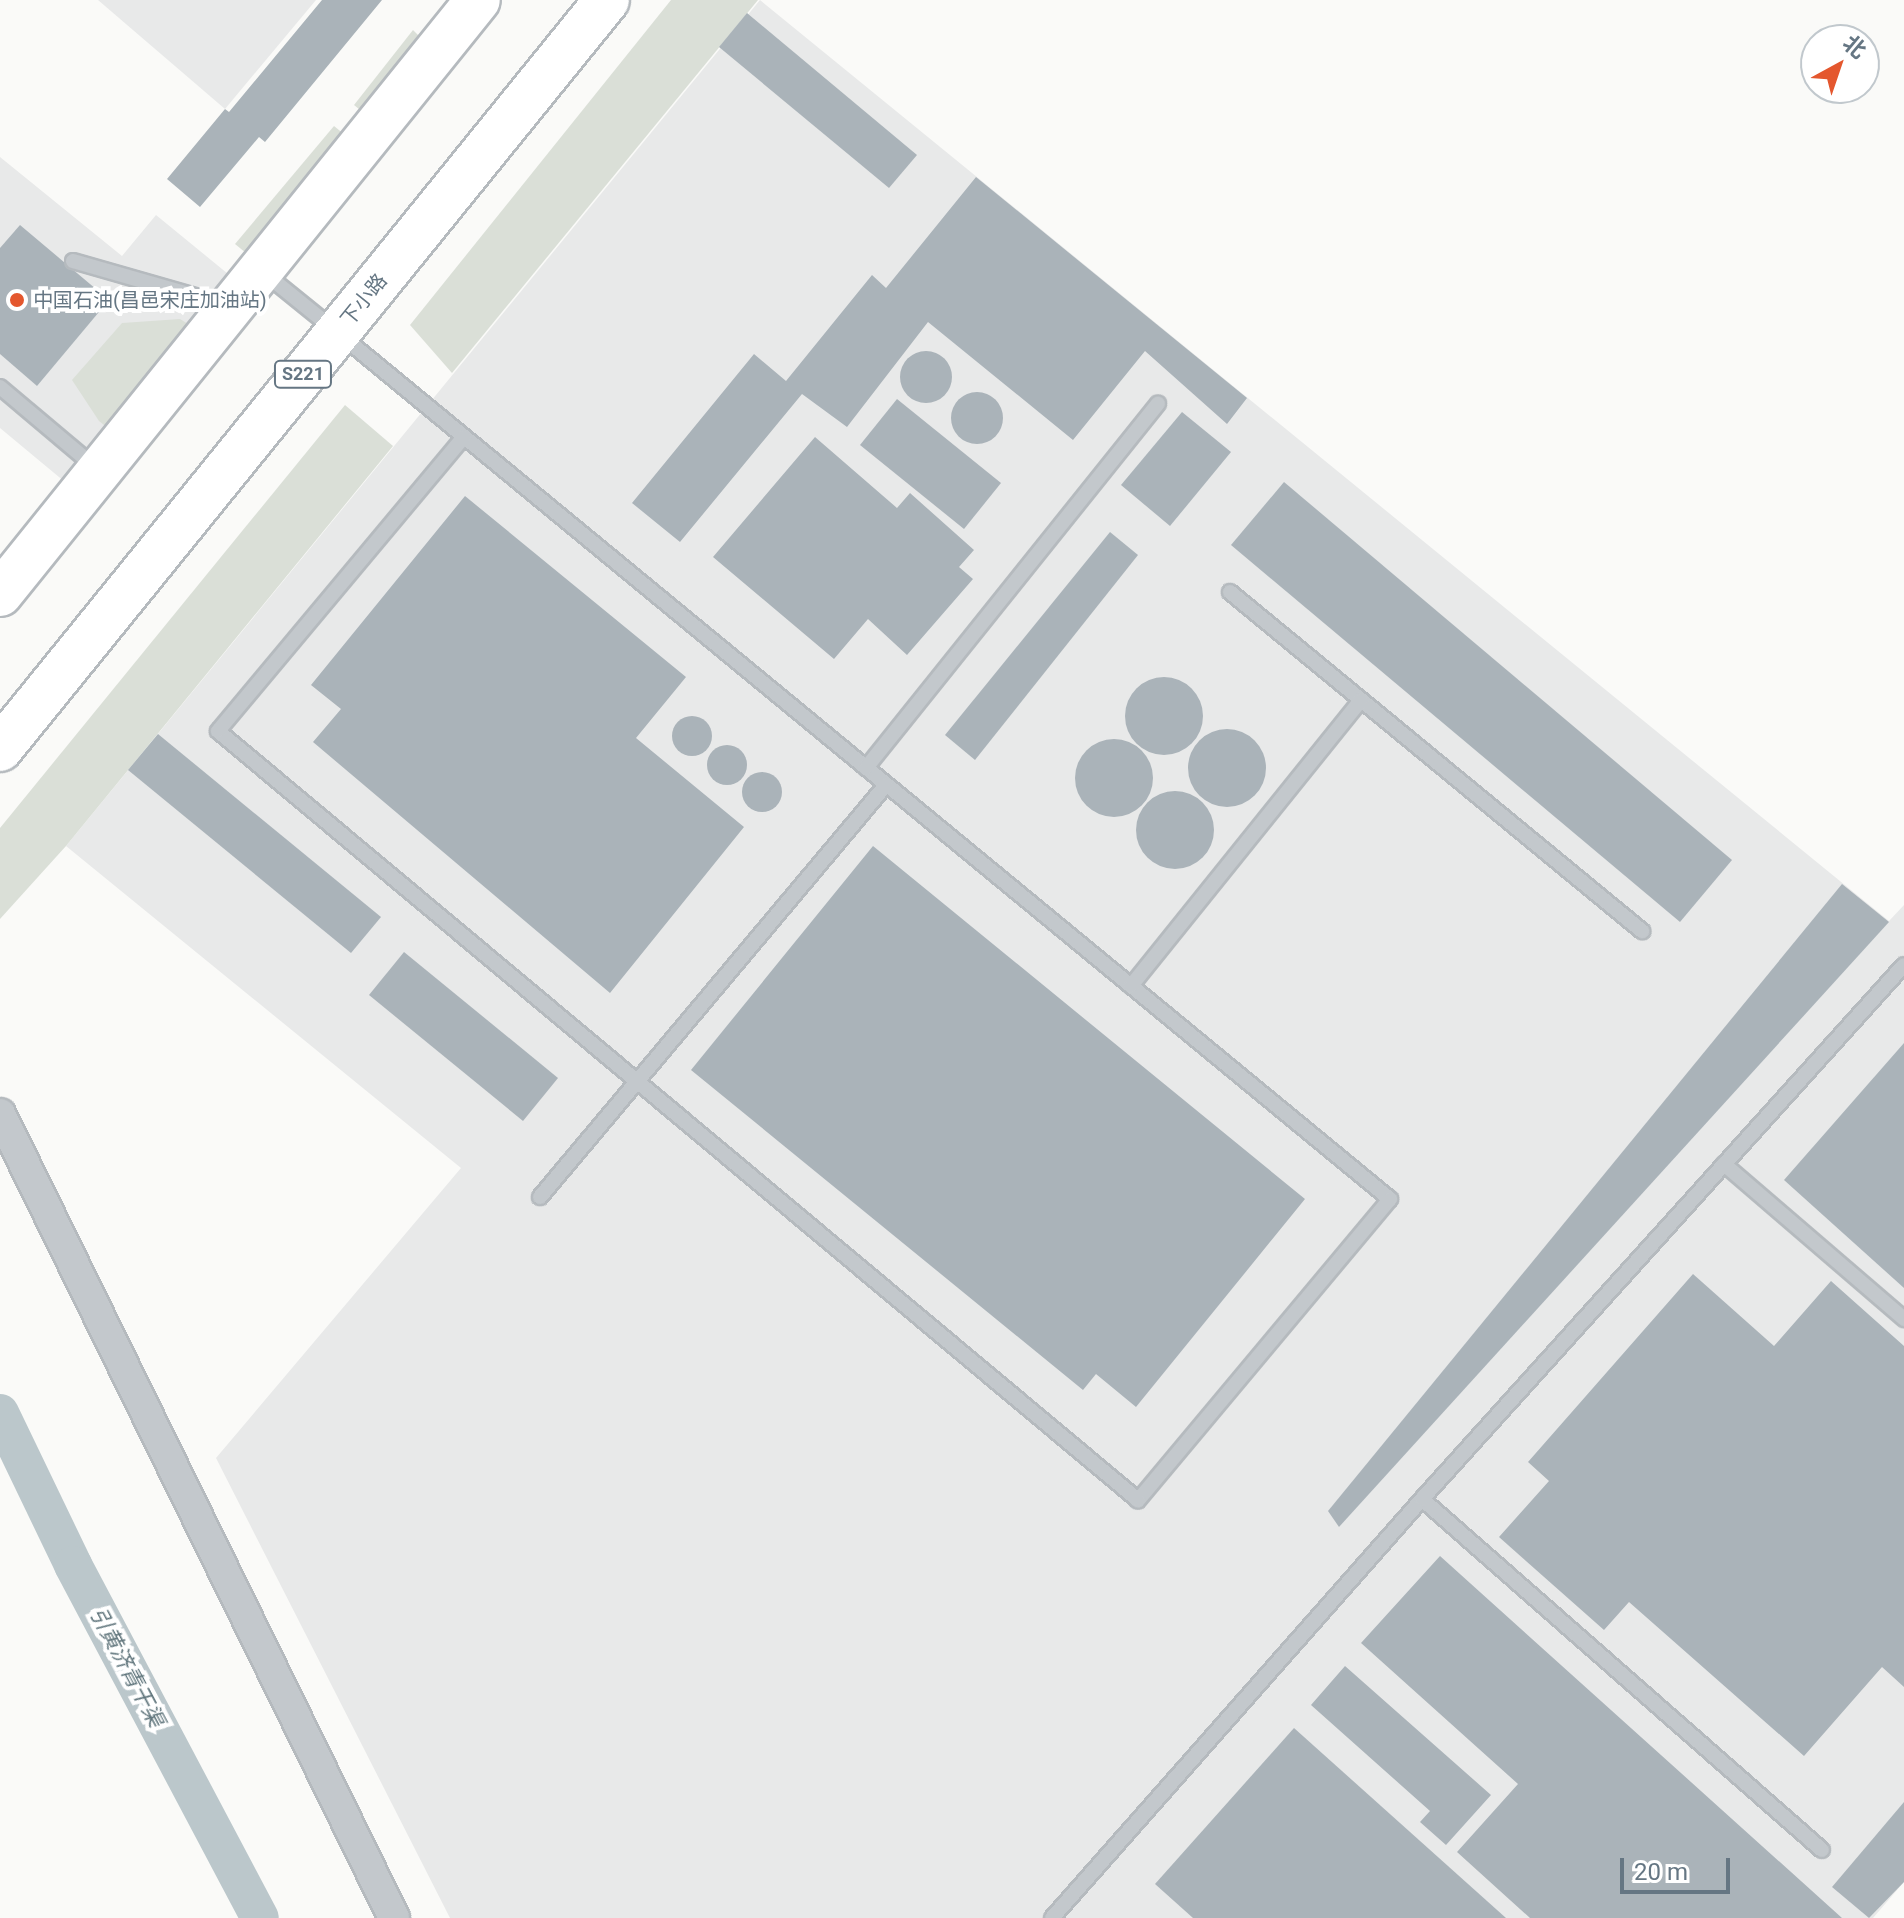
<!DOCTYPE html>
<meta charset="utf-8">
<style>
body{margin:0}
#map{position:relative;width:1904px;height:1918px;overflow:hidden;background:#fafaf8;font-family:Roboto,"Noto Sans SC",sans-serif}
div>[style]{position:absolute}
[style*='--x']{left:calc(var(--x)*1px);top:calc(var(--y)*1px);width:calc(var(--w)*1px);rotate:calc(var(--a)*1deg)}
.built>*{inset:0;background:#e8e9e9}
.green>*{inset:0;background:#dadfd7}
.canal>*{height:38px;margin:-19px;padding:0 19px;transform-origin:19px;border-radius:19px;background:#bbc7cb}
.building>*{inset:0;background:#aab3b9}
.round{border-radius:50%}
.roads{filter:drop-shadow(2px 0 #b5babe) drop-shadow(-2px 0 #b5babe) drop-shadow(0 2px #b5babe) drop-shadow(0 -2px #b5babe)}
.service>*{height:14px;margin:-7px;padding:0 7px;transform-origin:7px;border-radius:7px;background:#c3c8cc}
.minor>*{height:30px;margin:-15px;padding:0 15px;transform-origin:15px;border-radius:15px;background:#c3c8cc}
.primary>*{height:44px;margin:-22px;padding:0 22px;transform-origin:22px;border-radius:22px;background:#fff}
.dots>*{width:22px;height:22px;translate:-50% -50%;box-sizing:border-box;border:4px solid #fff;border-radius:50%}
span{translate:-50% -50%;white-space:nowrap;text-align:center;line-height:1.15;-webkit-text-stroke:8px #fff;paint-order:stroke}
.shield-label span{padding:2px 6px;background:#fff;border:2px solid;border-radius:6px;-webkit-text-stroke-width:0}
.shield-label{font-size:18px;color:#657683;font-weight:700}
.poi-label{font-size:20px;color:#657683}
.left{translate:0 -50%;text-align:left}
.street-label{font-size:20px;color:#657683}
.water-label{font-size:22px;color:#60757c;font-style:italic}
.north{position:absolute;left:1800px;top:24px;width:80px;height:80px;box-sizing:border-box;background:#fff;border:2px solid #c1c8cd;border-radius:50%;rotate:40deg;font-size:22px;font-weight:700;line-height:32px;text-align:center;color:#657683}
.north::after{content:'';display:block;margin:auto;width:28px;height:36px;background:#e4572e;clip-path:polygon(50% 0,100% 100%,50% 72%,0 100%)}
.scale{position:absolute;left:1620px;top:1858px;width:110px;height:36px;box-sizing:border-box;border:4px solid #657683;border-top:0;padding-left:10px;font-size:24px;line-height:28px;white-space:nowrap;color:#657683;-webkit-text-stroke:6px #fff;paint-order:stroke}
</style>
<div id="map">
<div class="built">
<i style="clip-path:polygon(98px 0,316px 0,225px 109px)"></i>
<i style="clip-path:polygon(760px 0,1889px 921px,1904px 905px,1904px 1882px,1873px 1918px,450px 1918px,216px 1458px,461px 1168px,66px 846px)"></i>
<i style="clip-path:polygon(0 157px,122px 256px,156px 215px,233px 278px,65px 482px,0 428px)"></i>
</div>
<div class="green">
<i style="clip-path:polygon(671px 0,758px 0,452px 373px,410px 325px)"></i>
<i style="clip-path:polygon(413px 30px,424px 41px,365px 114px,354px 105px)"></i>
<i style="clip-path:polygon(334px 126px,345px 135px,246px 253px,235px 244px)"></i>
<i style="clip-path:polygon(180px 319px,193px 327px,109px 429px,99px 421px,72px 380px,122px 323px)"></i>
<i style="clip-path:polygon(345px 405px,393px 446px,66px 846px,0 919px,0 828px)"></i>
</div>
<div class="canal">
<i style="--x:0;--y:1413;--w:169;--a:64.3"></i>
<i style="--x:73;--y:1565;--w:399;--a:62.1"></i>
</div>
<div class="building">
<i style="clip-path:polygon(322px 0,382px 0,265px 142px,259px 137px,200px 207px,167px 179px,225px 109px,229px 112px)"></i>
<i style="clip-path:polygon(747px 13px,917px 155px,889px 188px,719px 47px)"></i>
<i style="clip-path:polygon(976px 177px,1247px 398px,1227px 424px,1145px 351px,1073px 440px,928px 322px,847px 427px,802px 394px,680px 542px,632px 503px,754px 354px,786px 381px,872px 275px,886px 288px)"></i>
<i style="clip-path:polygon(20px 225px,109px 300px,37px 386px,0 354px,0 248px)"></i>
<i class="round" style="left:900px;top:351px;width:52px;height:52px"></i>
<i class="round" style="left:951px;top:392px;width:52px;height:52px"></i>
<i style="clip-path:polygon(897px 399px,1001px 483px,964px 529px,860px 445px)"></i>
<i style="clip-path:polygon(1182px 412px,1231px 452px,1170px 526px,1121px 485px)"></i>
<i style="clip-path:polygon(815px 437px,897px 508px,910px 493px,974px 550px,959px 567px,973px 579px,907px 655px,868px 619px,834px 659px,713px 557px)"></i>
<i style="clip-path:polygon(1284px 482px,1732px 860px,1680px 922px,1231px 545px)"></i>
<i style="clip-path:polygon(465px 496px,686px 677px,636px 738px,744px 827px,610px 993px,313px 742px,341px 709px,311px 685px)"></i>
<i style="clip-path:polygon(1110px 532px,1138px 555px,975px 760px,945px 735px)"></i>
<i class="round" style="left:1125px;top:677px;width:78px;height:78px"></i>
<i class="round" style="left:672px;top:716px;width:40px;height:40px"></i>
<i class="round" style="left:1188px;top:729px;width:78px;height:78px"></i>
<i style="clip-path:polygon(158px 734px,381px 917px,351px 953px,128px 770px)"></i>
<i class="round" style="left:1075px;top:739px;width:78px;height:78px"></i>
<i class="round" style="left:707px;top:745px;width:40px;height:40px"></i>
<i class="round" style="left:742px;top:772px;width:40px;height:40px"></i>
<i class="round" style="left:1136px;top:791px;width:78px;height:78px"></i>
<i style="clip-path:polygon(873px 846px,1305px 1199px,1136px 1407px,1096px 1374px,1083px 1390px,691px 1070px)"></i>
<i style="clip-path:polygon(1842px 884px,1889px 922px,1339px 1527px,1328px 1511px)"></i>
<i style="clip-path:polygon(404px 952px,558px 1078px,523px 1121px,369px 995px)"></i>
<i style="clip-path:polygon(1904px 1043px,1904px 1288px,1784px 1180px)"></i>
<i style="clip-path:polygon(1693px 1274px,1774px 1346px,1831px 1281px,1904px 1346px,1904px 1687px,1882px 1667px,1804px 1756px,1629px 1602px,1604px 1630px,1499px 1537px,1549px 1481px,1528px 1462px)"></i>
<i style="clip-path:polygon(1440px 1556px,1842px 1918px,1530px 1918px,1457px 1852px,1518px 1784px,1361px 1643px)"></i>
<i style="clip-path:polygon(1345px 1666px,1491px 1795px,1446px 1845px,1420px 1822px,1430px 1811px,1311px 1705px)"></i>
<i style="clip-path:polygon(1294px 1728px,1506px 1918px,1193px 1918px,1155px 1884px)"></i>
<i style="clip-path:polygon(1904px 1802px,1904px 1882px,1869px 1918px,1832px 1887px)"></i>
</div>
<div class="roads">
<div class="service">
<i style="--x:73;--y:261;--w:159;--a:16"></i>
<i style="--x:263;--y:272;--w:95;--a:39"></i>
<i style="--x:337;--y:332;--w:1364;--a:39.47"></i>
<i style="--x:1390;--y:1199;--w:393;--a:129.9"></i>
<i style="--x:1138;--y:1500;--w:1199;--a:-140.11"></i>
<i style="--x:218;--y:731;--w:383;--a:-50.1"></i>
<i style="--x:0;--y:387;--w:124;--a:40.1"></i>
<i style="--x:1230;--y:592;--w:534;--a:39.45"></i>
<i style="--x:866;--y:768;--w:467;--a:-51.3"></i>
<i style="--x:1131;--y:986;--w:367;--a:-51.2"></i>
<i style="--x:1724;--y:1164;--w:238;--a:40.7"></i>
<i style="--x:540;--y:1197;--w:538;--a:-49.98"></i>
<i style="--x:1422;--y:1499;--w:532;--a:41.27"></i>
<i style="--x:1052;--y:1918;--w:559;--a:-48.55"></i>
<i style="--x:1422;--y:1499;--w:719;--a:-47.93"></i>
</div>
<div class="minor">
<i style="--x:0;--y:1114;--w:895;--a:63.89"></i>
</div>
<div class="primary">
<i style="--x:0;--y:594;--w:762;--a:-51.18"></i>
<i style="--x:0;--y:749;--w:964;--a:-50.98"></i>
</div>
</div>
<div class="dots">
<i style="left:17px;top:300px;background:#e4572e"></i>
</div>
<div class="shield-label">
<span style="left:303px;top:374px">S221</span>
</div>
<div class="poi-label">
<span class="left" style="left:33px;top:300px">中国石油(昌邑宋庄加油站)</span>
</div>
<div class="street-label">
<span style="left:364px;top:300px;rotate:-51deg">下小路</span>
</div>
<div class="water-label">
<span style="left:127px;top:1667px;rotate:62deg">引黄济青干渠</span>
</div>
<div class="north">北</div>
<div class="scale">20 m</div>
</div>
